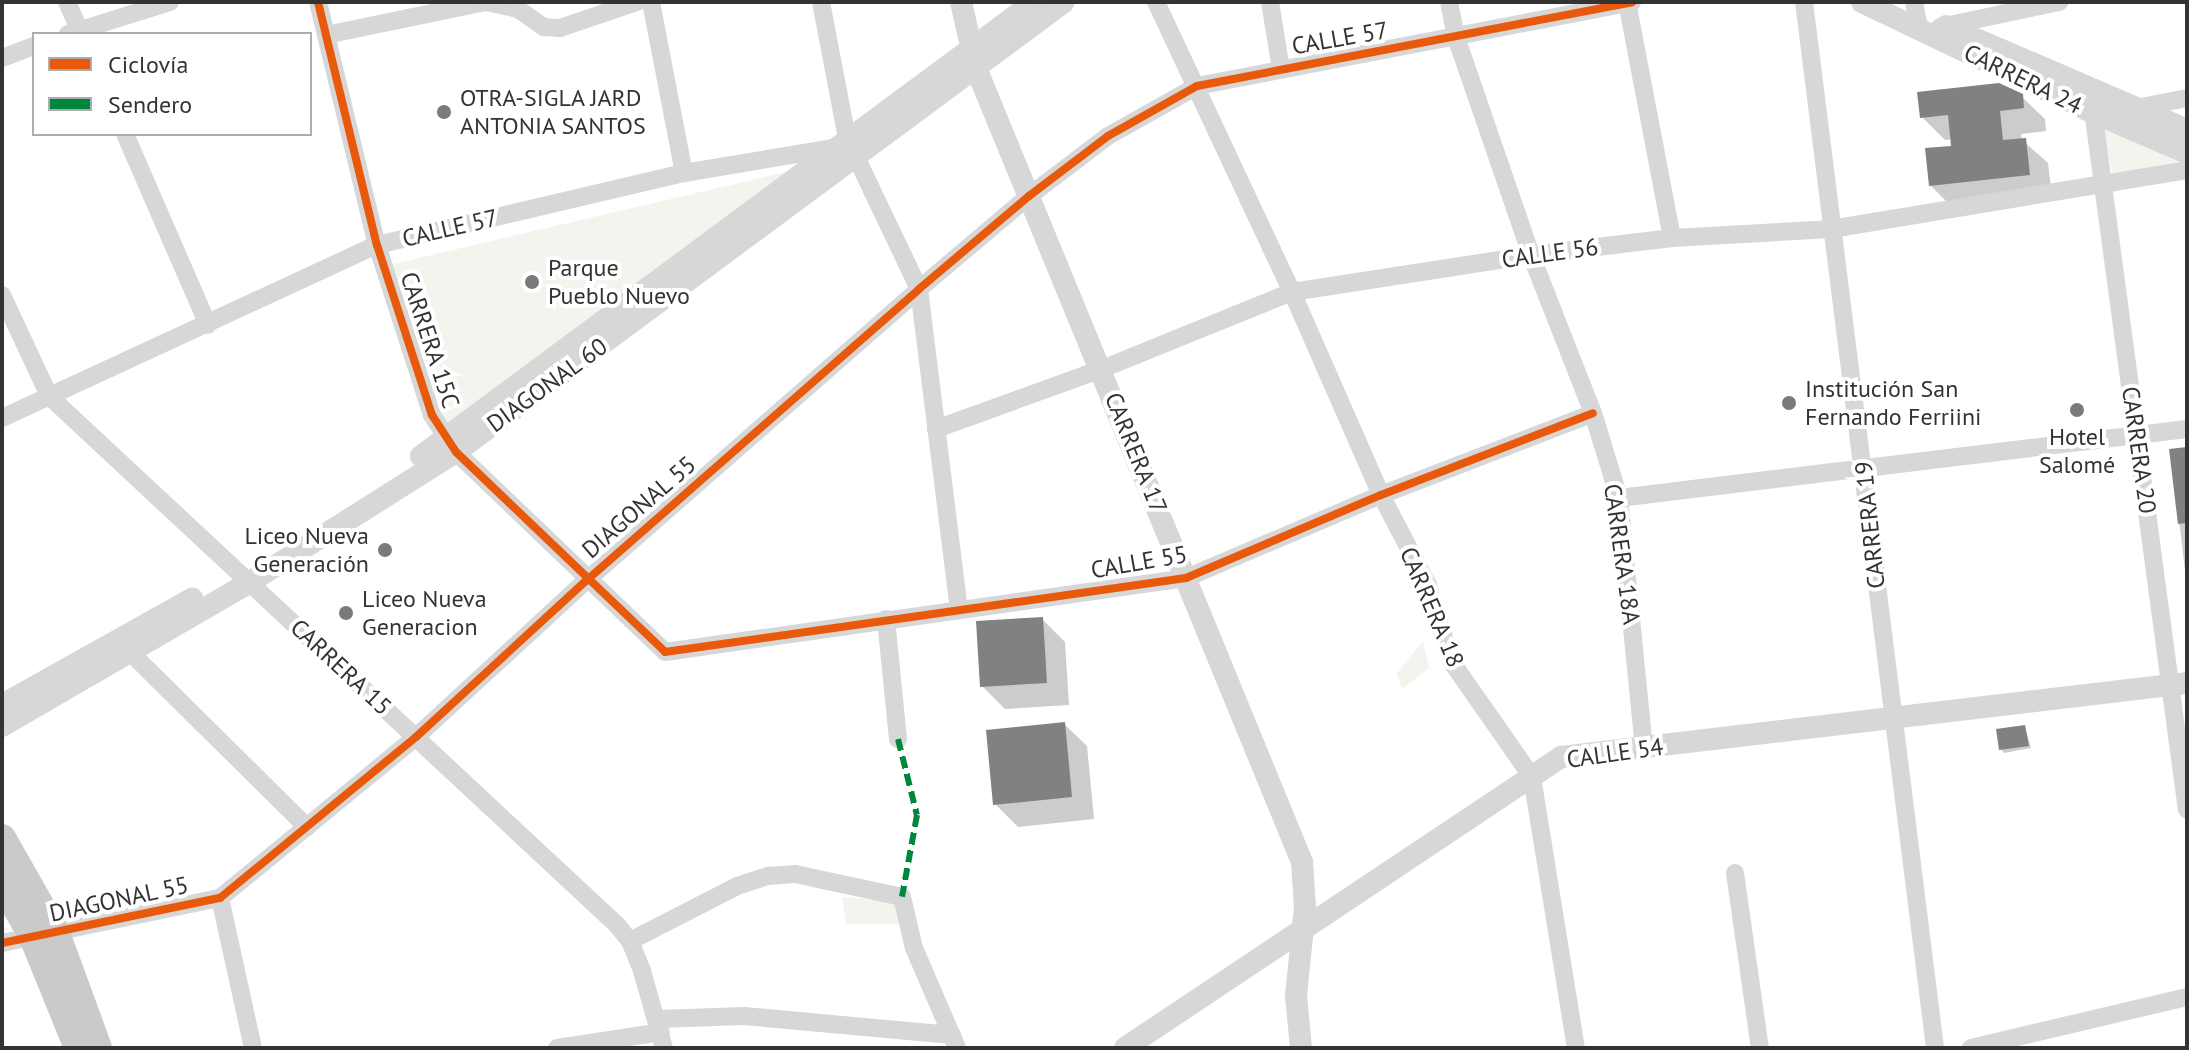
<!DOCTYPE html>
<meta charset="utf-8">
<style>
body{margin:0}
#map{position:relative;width:2189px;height:1050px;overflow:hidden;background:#fff;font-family:"PT Sans",sans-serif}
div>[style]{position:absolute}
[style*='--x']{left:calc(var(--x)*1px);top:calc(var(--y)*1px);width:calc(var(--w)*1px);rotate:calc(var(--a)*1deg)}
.green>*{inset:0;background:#f1f5ed}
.shadow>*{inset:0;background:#0003}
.building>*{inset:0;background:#818181}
.minor>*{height:18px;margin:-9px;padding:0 9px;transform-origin:9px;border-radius:9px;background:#d7d7d7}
.tertiary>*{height:22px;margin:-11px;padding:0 11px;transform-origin:11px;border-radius:11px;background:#d7d7d7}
.primary>*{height:28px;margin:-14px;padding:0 14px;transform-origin:14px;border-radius:14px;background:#cacaca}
.quiet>*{height:6px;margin-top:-3px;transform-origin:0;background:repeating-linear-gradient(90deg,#00873e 0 12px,transparent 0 18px)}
.cycleway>*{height:8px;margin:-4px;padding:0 4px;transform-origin:4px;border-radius:4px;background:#e8590c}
.dots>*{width:22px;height:22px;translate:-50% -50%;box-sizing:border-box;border:4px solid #fff;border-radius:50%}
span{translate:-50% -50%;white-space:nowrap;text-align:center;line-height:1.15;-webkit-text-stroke:8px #fff;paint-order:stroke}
.street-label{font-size:24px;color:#333}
.poi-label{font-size:24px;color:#333}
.left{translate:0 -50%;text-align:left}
.right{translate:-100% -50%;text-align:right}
.frame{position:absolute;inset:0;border:4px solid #333;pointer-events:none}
.legend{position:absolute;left:32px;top:32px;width:280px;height:104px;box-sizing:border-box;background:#fff;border:2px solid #adadad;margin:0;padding:10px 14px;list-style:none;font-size:24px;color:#333}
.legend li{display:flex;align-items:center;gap:16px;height:40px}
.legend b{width:40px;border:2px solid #adadad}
</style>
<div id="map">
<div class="green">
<i style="clip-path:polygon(2101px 123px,2182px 164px,2113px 177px)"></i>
<i style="clip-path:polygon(786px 172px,447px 426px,393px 264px)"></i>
<i style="clip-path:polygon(1423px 641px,1429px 668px,1402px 689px,1397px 673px)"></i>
<i style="clip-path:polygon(842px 897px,899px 902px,900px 924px,846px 924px)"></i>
</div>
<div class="shadow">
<i style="clip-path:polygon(2021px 96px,2045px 119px,2046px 131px,2021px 134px,2022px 140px,2048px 163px,2052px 197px,1953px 208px,1930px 185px,1954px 147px,1953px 139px,1945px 140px,1922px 117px)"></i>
<i style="clip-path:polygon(2187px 449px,2187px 588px,2171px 451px)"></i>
<i style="clip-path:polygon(1042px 619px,1065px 642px,1069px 705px,1005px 709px,982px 686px)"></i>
<i style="clip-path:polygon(1064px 724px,1087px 746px,1094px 819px,1018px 827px,995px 804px)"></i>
<i style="clip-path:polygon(2025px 727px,2031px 748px,2004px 753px,2001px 749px)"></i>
</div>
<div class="building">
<i style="clip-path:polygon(1999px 83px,2023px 94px,2024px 108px,2000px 111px,2003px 140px,2026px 138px,2030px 175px,1929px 186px,1925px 148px,1951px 146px,1948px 115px,1920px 118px,1917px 92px)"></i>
<i style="clip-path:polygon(2187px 447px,2187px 523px,2178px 524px,2169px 449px)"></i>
<i style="clip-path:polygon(1043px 617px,1047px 683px,980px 687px,976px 621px)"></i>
<i style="clip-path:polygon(1065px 722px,1072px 797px,993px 805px,986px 730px)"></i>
<i style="clip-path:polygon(2025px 725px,2029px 746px,1999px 750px,1996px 729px)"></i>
</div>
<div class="minor">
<i style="--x:67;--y:2;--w:35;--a:66"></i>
<i style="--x:318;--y:2;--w:250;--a:76.4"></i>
<i style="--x:377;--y:245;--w:179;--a:72.1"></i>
<i style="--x:432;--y:415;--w:44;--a:57"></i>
<i style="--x:456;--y:452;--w:289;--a:43.7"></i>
<i style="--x:665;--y:652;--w:526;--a:-8.08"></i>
<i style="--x:1186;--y:578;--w:212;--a:-23.1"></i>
<i style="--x:1381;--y:495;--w:227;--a:-21.1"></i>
<i style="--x:651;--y:2;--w:174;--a:79.1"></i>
<i style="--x:821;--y:2;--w:138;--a:79.2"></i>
<i style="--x:847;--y:138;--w:167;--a:64.5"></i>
<i style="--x:919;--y:289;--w:321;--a:82.9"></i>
<i style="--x:1156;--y:2;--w:320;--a:64.9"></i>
<i style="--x:1292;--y:292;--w:222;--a:66.3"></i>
<i style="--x:1381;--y:495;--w:102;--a:62.4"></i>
<i style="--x:1428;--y:585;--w:79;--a:73.2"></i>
<i style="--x:1451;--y:661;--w:141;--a:55.1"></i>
<i style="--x:1532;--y:777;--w:275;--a:80.8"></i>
<i style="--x:1270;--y:2;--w:68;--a:80.7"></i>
<i style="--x:1449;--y:2;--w:36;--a:79"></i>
<i style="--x:1456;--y:37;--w:231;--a:71"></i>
<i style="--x:1531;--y:255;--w:170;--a:68.6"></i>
<i style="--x:1593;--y:413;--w:89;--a:73"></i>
<i style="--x:1619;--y:498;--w:251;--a:84.3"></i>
<i style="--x:1627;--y:2;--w:240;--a:79.2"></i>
<i style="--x:1804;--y:2;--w:1054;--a:82.86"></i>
<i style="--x:1914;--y:2;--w:26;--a:79"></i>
<i style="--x:1940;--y:27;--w:122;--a:-11.9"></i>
<i style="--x:68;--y:34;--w:107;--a:-17.4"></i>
<i style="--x:326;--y:35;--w:163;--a:-11.7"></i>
<i style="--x:486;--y:2;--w:33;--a:12"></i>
<i style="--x:518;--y:9;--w:32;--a:35"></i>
<i style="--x:544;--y:27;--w:16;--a:4"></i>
<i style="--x:560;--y:28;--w:81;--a:-18.7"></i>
<i style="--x:2;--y:58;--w:34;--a:-21"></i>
<i style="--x:2092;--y:103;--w:713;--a:82.35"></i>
<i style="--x:2136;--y:108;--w:52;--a:-11.1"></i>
<i style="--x:125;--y:134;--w:208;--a:66.5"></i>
<i style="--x:2;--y:295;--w:111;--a:65"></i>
<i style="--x:49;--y:396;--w:776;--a:42.96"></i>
<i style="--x:617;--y:925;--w:21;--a:51"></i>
<i style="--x:630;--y:941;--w:32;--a:68"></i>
<i style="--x:642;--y:971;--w:80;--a:74.1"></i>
<i style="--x:2;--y:418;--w:413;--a:-24.8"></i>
<i style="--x:377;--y:245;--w:315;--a:-13.2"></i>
<i style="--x:684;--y:173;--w:152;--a:-9.5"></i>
<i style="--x:936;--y:429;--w:177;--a:-19.9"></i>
<i style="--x:1102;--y:369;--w:205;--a:-22.1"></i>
<i style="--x:1292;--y:292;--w:242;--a:-8.8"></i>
<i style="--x:1531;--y:255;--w:142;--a:-6.9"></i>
<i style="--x:1672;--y:238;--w:159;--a:-3.2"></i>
<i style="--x:1831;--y:229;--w:361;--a:-9.4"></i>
<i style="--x:1619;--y:498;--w:572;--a:-6.93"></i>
<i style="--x:886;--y:619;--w:121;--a:84.3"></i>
<i style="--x:130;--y:652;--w:249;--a:44.7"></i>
<i style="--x:1735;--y:873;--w:177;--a:81.9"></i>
<i style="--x:220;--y:898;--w:154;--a:77.6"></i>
<i style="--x:630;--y:941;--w:120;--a:-27.2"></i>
<i style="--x:737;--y:886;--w:33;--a:-18"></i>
<i style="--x:768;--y:876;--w:27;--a:-4"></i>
<i style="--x:795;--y:874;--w:109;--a:12.1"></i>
<i style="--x:902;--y:897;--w:52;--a:76.8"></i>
<i style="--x:914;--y:948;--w:109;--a:66.7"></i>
<i style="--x:2;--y:943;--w:223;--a:-11.7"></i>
<i style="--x:220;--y:898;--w:254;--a:-39.4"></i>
<i style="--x:416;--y:737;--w:232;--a:-42.6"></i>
<i style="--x:587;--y:580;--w:441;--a:-41.2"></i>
<i style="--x:919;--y:289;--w:144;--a:-40.2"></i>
<i style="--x:1029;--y:196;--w:99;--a:-37.2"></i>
<i style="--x:1108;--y:136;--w:102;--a:-29.3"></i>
<i style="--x:1197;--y:86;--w:443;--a:-10.9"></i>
<i style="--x:657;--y:1019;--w:87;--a:-2"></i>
<i style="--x:744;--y:1016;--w:209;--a:5.2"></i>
<i style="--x:557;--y:1048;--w:105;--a:-8.7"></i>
<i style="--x:1971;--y:1048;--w:222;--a:-13.3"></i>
</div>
<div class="tertiary">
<i style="--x:961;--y:2;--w:68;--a:77.2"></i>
<i style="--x:976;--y:68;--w:858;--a:67.68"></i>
<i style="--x:1302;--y:862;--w:45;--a:86.2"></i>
<i style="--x:1305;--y:907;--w:89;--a:95.8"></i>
<i style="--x:1296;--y:996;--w:52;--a:84.5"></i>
<i style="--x:1862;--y:2;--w:257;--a:25.6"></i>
<i style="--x:2094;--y:113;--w:101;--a:23.3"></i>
<i style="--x:1946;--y:26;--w:262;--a:23.3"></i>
<i style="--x:421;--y:456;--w:763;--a:-36.52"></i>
<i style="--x:2;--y:705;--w:218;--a:-29.2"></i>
<i style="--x:2;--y:726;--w:287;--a:-30.1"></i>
<i style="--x:250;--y:582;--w:244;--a:-32.3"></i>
<i style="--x:456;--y:452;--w:756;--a:-36.51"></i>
<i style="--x:1125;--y:1048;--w:524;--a:-33.72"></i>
<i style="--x:1561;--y:757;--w:630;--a:-6.74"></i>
</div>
<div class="primary">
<i style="--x:2;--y:838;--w:109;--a:60.4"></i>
<i style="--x:56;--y:933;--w:122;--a:69.9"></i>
<i style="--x:2;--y:883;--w:62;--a:60.1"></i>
<i style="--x:33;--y:937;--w:120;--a:67.9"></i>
</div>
<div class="quiet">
<i style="--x:898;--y:739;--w:78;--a:76"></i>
<i style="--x:917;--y:815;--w:83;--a:100.4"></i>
</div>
<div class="cycleway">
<i style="--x:318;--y:2;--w:250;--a:76.4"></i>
<i style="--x:377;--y:245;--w:179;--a:72.1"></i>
<i style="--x:432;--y:415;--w:44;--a:57"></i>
<i style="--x:456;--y:452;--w:289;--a:43.7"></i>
<i style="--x:665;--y:652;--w:526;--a:-8.08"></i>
<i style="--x:1186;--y:578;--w:212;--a:-23.1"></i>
<i style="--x:1381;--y:495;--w:227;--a:-21.1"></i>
<i style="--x:2;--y:943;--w:223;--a:-11.7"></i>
<i style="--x:220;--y:898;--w:254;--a:-39.4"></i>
<i style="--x:416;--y:737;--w:232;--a:-42.6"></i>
<i style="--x:587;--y:580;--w:441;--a:-41.2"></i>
<i style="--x:919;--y:289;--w:144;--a:-40.2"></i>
<i style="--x:1029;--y:196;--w:99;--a:-37.2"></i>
<i style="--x:1108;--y:136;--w:102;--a:-29.3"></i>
<i style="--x:1197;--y:86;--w:443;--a:-10.9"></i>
</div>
<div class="dots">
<i style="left:444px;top:112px;background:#7a7a7a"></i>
<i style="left:532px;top:282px;background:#7a7a7a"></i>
<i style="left:1789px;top:403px;background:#7a7a7a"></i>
<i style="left:2077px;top:410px;background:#7a7a7a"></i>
<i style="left:385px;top:550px;background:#7a7a7a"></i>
<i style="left:346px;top:613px;background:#7a7a7a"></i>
</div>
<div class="street-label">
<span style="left:1340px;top:38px;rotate:-10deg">CALLE 57</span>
<span style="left:2023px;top:79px;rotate:26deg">CARRERA 24</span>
<span style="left:450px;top:228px;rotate:-13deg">CALLE 57</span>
<span style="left:1550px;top:253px;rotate:-8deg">CALLE 56</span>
<span style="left:430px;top:340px;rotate:72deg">CARRERA 15C</span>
<span style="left:547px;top:385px;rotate:-36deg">DIAGONAL 60</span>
<span style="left:2139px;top:450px;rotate:82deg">CARRERA 20</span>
<span style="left:1136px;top:453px;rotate:68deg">CARRERA 17</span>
<span style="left:639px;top:507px;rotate:-41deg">DIAGONAL 55</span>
<span style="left:1870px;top:525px;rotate:-96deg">CARRERA 19</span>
<span style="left:1622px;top:554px;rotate:82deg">CARRERA 18A</span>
<span style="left:1139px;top:562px;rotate:-10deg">CALLE 55</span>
<span style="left:1432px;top:607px;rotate:67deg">CARRERA 18</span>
<span style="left:341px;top:667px;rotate:43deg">CARRERA 15</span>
<span style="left:1615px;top:753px;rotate:-8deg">CALLE 54</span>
<span style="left:119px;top:899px;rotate:-12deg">DIAGONAL 55</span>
</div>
<div class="poi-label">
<span class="left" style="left:460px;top:112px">OTRA-SIGLA JARD<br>ANTONIA SANTOS</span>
<span class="left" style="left:548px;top:282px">Parque<br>Pueblo Nuevo</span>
<span class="left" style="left:1805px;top:403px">Institución San<br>Fernando Ferriini</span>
<span style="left:2077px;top:451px">Hotel<br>Salomé</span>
<span class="right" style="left:369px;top:550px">Liceo Nueva<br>Generación</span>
<span class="left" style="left:362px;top:613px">Liceo Nueva<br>Generacion</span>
</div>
<div class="frame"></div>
<ul class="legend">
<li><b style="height:10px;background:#e8590c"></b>Ciclovía</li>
<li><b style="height:10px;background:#00873e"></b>Sendero</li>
</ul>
</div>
